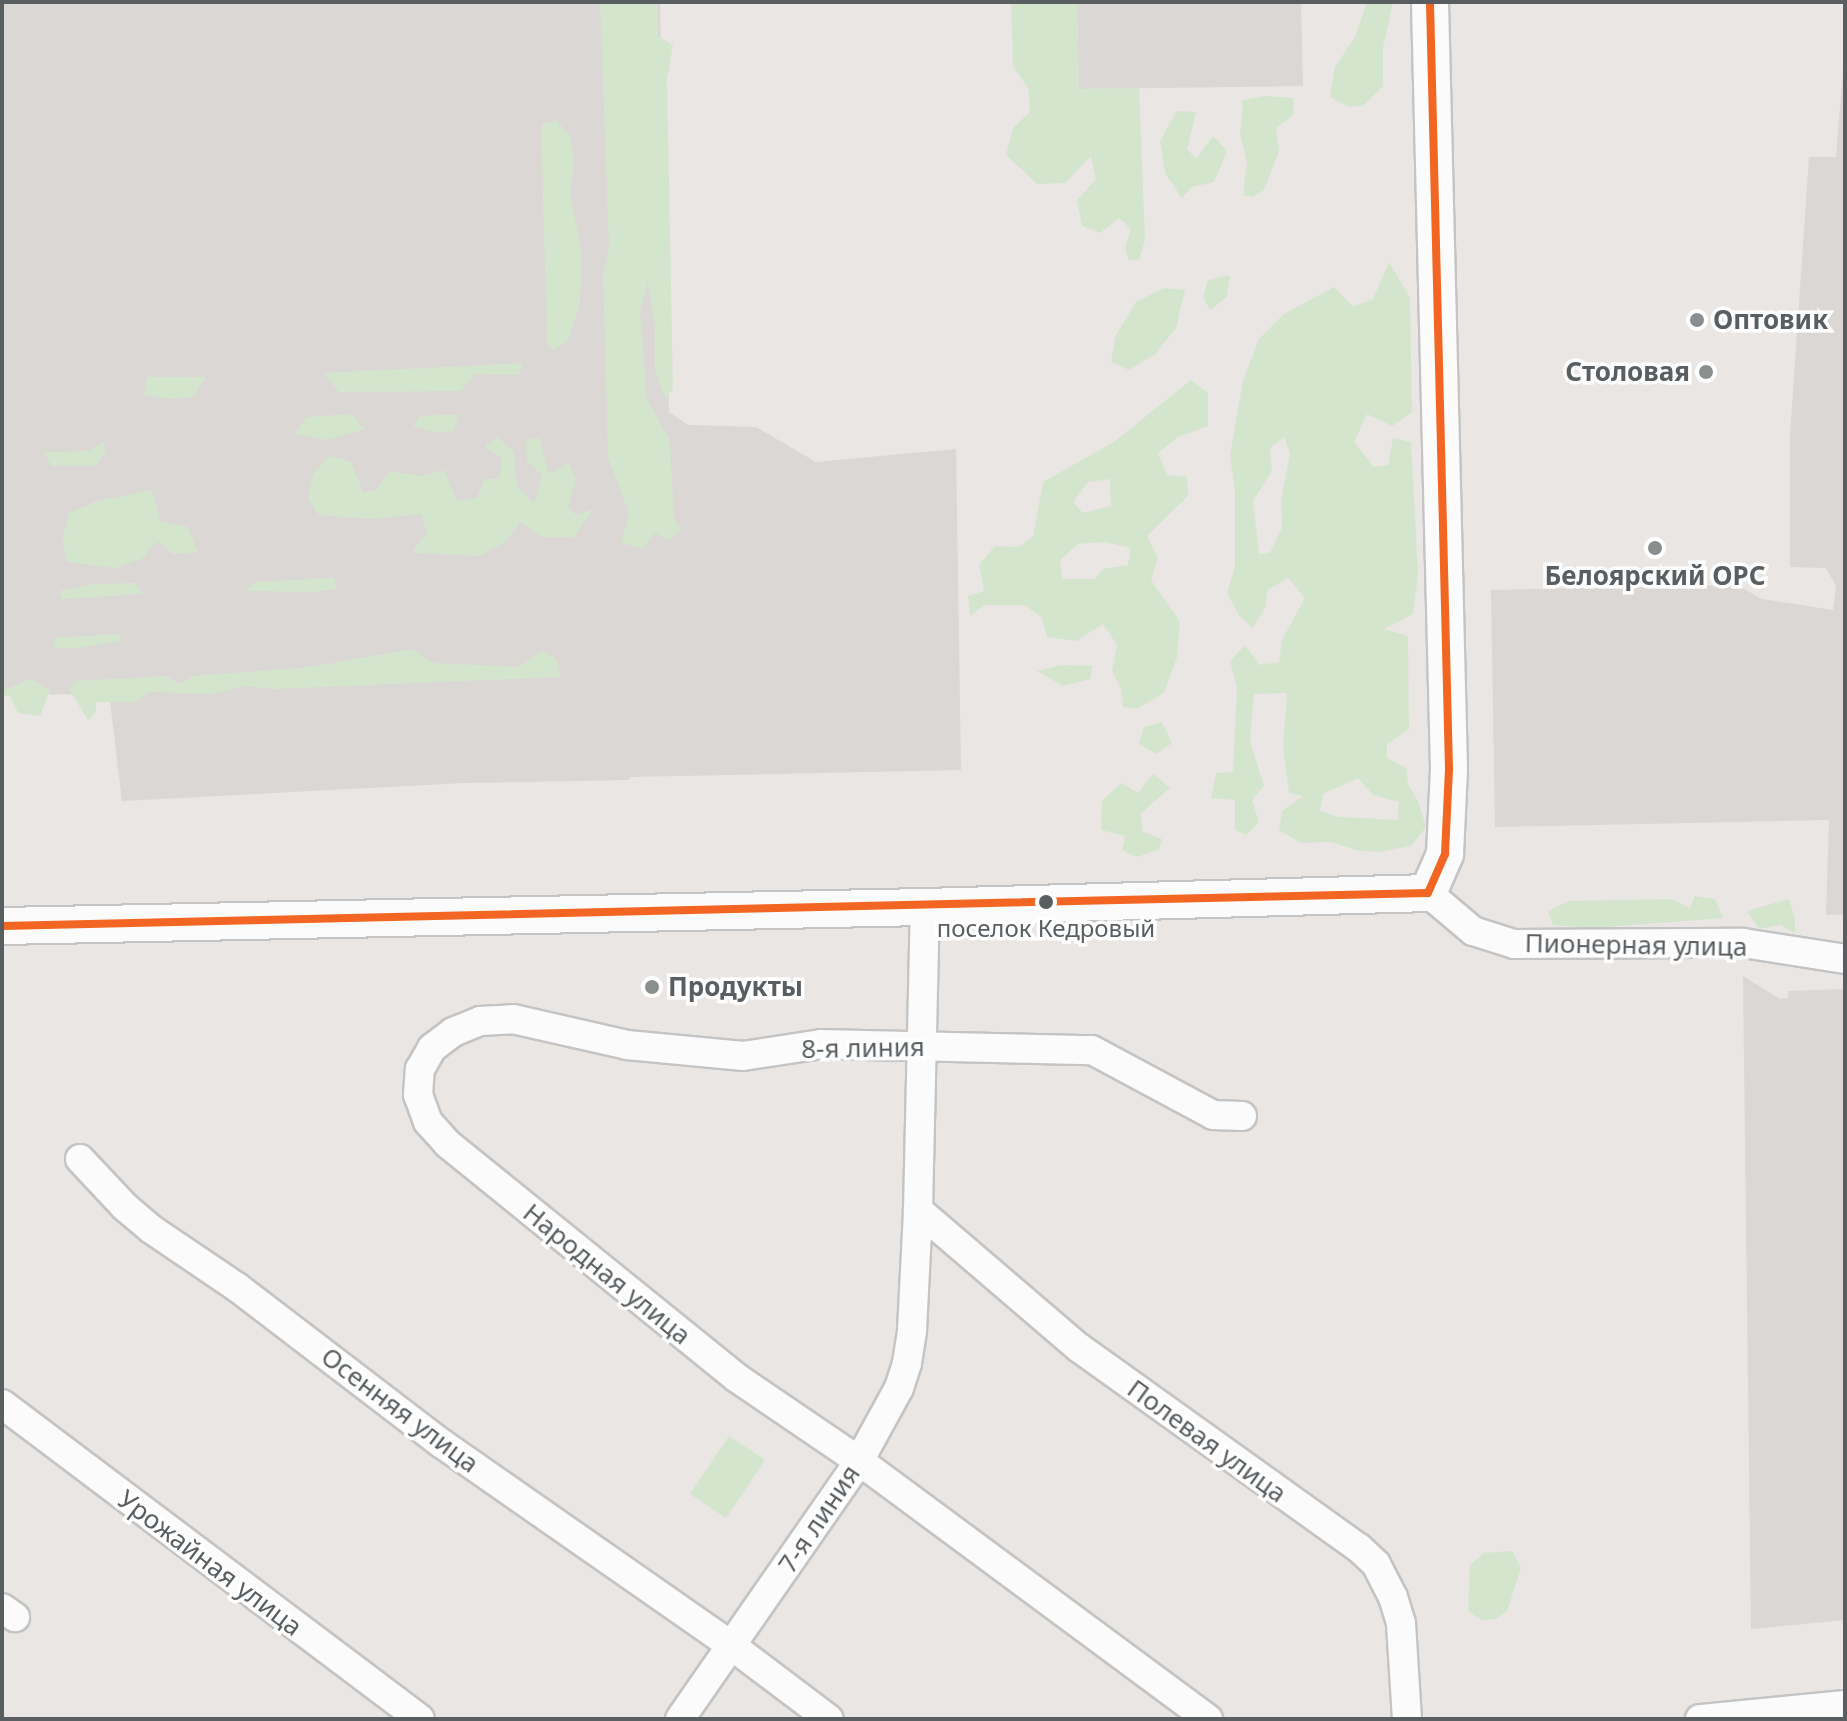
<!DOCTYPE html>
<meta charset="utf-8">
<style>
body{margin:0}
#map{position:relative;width:1847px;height:1721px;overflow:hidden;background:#e9e6e3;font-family:"Noto Sans",sans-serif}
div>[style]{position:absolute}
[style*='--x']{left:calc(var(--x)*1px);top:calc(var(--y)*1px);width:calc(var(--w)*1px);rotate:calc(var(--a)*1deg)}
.industrial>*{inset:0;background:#dad7d4}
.green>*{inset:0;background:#d4e5ce}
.roads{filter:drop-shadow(2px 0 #c4c4c4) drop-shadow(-2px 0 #c4c4c4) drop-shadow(0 2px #c4c4c4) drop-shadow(0 -2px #c4c4c4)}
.minor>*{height:28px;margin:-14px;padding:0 14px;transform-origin:14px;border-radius:14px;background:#fcfbfb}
.tertiary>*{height:36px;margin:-18px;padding:0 18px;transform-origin:18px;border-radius:18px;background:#fcfbfb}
.bus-1>*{height:8px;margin:-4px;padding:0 4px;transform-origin:4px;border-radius:4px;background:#f26522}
.dots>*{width:22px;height:22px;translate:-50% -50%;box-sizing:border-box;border:4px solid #fff;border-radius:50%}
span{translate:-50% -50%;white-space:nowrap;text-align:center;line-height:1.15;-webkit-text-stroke:7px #fff;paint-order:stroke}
.bus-label{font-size:24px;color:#595e61}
.poi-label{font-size:26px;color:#595e61;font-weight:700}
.left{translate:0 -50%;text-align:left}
.right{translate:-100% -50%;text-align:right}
.street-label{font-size:26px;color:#595e61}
.frame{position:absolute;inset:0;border:4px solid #595e61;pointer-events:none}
</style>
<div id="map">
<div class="industrial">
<i style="clip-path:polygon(2px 2px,660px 2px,669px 412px,688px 425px,756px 427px,816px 462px,956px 449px,961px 770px,630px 777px,629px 780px,464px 783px,122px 801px,109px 693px,2px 696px)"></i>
<i style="clip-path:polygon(1077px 2px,1301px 2px,1303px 86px,1079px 89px)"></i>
<i style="clip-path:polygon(1845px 43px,1845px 914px,1826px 915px,1829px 820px,1495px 827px,1491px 590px,1737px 585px,1762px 599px,1833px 610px,1836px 586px,1826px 568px,1790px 567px,1790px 436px,1809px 157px,1836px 157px)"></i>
<i style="clip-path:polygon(1743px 976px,1780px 999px,1788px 998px,1788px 991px,1845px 989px,1845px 1620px,1751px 1629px)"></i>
</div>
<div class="green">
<i style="clip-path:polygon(600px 2px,658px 2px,658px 36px,673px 45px,667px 79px,673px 389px,665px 399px,655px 371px,655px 324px,648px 282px,640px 312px,647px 399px,670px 441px,674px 519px,681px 529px,670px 540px,655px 533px,643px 549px,621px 543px,629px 512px,608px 458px,603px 273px,609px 250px)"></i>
<i style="clip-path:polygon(1011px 2px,1077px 2px,1079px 89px,1139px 88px,1145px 240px,1139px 260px,1129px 260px,1125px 248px,1131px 229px,1119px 218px,1100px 233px,1082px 226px,1077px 200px,1096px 179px,1091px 156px,1065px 183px,1037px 184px,1006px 155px,1013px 128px,1030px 112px,1028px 88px,1013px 66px)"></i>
<i style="clip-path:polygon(1367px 2px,1393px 2px,1383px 48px,1383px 86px,1363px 106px,1349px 107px,1330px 97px,1335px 67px,1355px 37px)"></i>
<i style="clip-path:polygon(1265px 96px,1294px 98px,1293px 115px,1276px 128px,1279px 151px,1264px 190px,1253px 197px,1243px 195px,1247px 162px,1240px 135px,1243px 100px)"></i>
<i style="clip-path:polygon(1177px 111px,1196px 112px,1187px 149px,1196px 159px,1213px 136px,1227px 151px,1214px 182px,1192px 187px,1182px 198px,1165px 173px,1160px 141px)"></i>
<i style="clip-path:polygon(556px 120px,570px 135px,574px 160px,570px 193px,582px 253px,580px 303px,568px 341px,554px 350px,547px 343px,541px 125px)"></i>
<i style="clip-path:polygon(evenodd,1389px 262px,1410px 298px,1412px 412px,1392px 426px,1367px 414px,1354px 442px,1374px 467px,1388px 465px,1393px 438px,1411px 442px,1418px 574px,1413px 614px,1384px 629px,1408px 636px,1409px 729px,1387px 744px,1387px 758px,1406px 768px,1408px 784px,1418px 801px,1426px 827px,1411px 846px,1379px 852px,1356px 850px,1331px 842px,1301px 843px,1279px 830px,1282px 811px,1303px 796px,1289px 793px,1283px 749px,1287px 693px,1254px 694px,1250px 741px,1264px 786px,1252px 800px,1259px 822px,1246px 835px,1235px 830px,1235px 800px,1211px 798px,1216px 773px,1233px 772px,1237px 688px,1230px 661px,1245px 645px,1260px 665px,1279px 662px,1282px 640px,1305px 598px,1288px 578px,1268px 590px,1265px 608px,1252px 628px,1239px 615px,1227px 593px,1235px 566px,1235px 491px,1230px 456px,1243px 380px,1259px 339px,1284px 314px,1334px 287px,1353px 307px,1373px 299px,1389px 262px,1284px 437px,1290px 453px,1281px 502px,1282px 528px,1270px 553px,1259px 554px,1253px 501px,1272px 471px,1270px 448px,1284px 437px,1389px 262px,1358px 778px,1373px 795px,1399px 802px,1398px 820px,1339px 817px,1320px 811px,1323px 794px,1358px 778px)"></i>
<i style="clip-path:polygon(1230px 275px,1227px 297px,1210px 310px,1203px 297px,1208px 280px)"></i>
<i style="clip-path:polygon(1164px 288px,1185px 290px,1176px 328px,1155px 354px,1129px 370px,1111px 362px,1116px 335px,1136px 302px)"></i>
<i style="clip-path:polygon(523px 363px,519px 375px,475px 374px,461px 391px,339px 392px,323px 373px)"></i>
<i style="clip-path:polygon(147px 377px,206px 377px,194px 396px,173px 399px,144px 395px)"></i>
<i style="clip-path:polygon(evenodd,1191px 380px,1208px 393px,1208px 426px,1178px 437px,1158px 453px,1167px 475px,1187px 477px,1188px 496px,1147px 536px,1158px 558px,1151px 580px,1180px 622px,1177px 657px,1164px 693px,1137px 709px,1123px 707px,1121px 689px,1112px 671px,1117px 645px,1103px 624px,1076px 641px,1047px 637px,1042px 618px,1025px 605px,985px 605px,970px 616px,968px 596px,984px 591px,979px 565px,995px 546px,1018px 547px,1033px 537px,1043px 482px,1114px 442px,1191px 380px,1110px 479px,1111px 506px,1083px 513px,1073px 502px,1088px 482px,1110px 479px,1191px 380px,1104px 542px,1131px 548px,1128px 565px,1103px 569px,1095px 579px,1062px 579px,1060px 560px,1078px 544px,1104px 542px)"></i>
<i style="clip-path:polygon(351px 414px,365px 429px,327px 440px,294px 434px,307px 417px)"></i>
<i style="clip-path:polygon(458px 414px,454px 431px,432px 432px,413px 426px,420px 416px)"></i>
<i style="clip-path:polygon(497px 437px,514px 451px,517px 486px,534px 503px,542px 475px,527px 460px,526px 440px,539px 438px,549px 474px,568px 463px,576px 479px,568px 507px,576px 515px,594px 509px,574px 537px,542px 537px,520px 522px,504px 543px,479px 556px,412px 553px,427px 532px,421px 514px,371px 519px,319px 515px,308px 498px,313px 474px,329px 456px,351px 462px,363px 492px,375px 490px,391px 471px,421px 476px,444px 470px,457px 501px,477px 498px,484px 480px,499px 478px,502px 459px,485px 446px)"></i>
<i style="clip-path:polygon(103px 441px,106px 451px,96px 466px,52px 466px,43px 452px,90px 451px)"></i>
<i style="clip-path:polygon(152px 490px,160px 521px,188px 527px,198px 552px,173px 554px,157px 541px,143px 558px,115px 568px,67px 562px,62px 539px,69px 513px,94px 502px)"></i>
<i style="clip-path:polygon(334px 578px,337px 588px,316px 592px,246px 591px,255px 582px)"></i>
<i style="clip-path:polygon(135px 583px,143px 594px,62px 599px,59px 591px,94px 584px)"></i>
<i style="clip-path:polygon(119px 634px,121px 641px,73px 649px,54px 647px,54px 638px)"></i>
<i style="clip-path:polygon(413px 649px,432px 663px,519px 667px,541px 650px,557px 660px,560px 677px,275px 689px,243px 686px,214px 694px,149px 692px,136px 702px,97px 702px,95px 713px,88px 720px,69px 689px,76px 681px,166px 676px,179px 684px,193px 676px,310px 667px)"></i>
<i style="clip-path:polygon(1061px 665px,1093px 666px,1090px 679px,1063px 686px,1037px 671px)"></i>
<i style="clip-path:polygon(30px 679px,50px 690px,40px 716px,18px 713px,10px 696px,2px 696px,2px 691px)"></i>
<i style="clip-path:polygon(1162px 722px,1172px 743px,1157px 754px,1139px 744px,1144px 727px)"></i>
<i style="clip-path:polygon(1153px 774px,1170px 788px,1140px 814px,1143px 832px,1162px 839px,1159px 849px,1137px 857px,1122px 850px,1125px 836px,1101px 830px,1102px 801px,1121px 783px,1138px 793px)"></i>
<i style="clip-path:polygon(1695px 896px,1715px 899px,1723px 918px,1593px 928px,1553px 925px,1548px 911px,1569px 901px,1672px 899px,1690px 908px)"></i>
<i style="clip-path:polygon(1789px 899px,1795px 918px,1795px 933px,1780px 925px,1759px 929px,1747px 911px)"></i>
<i style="clip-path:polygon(729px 1436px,765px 1460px,726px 1518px,690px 1494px)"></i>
<i style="clip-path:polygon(1512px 1551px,1521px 1568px,1507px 1611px,1496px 1619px,1481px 1620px,1468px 1611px,1470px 1565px,1484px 1553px)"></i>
</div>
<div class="roads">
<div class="minor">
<i style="--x:1428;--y:893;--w:59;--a:40.2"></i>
<i style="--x:1473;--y:931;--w:43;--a:17.6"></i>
<i style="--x:1514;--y:944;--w:229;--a:-0.3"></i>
<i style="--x:1743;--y:943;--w:103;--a:8.9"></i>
<i style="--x:80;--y:1159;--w:66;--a:46.8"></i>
<i style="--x:125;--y:1207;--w:34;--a:40"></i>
<i style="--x:151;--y:1229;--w:105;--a:34.1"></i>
<i style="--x:238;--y:1288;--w:255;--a:37.4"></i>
<i style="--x:441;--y:1443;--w:355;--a:34.9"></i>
<i style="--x:732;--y:1646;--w:121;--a:37"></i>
<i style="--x:918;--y:1210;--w:211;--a:40.6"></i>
<i style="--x:1078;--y:1347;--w:345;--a:35.6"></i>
<i style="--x:1359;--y:1548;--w:23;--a:43"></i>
<i style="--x:1376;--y:1564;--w:37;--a:63"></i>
<i style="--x:1393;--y:1597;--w:28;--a:73"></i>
<i style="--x:1401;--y:1624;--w:95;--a:86.4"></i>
<i style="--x:2;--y:1404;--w:523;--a:37"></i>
<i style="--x:2;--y:1608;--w:16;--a:35"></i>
<i style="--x:680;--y:1719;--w:314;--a:-55.2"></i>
<i style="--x:859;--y:1461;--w:83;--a:-61.3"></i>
<i style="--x:899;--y:1388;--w:26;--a:-72"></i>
<i style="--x:907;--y:1363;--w:33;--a:-81"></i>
<i style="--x:912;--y:1330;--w:120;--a:-87.1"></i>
<i style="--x:918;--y:1210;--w:303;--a:-88.7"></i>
<i style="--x:1208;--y:1719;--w:434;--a:-143.5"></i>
<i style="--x:859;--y:1461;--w:148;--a:-145.8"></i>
<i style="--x:737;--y:1378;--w:373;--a:-141"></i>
<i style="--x:447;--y:1143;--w:28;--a:-132"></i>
<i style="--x:428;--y:1122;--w:29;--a:-110"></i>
<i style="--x:418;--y:1095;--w:26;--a:-86"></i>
<i style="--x:420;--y:1069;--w:24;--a:-60"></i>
<i style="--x:432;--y:1048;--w:26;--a:-37"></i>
<i style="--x:453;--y:1032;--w:29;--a:-22"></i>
<i style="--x:480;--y:1021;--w:33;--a:-3"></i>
<i style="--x:513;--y:1019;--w:117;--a:12.8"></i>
<i style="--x:627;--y:1045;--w:117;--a:5.4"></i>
<i style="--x:743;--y:1056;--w:79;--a:-8.7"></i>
<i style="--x:821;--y:1044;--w:271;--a:1.3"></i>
<i style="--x:1092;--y:1050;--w:137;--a:28.2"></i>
<i style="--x:1213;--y:1115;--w:29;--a:2"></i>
<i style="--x:1700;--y:1719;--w:146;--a:-5.5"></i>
</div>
<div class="tertiary">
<i style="--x:2;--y:926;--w:923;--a:-1.18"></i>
<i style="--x:925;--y:907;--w:503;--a:-1.59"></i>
<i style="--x:1428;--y:893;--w:43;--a:-66.4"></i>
<i style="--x:1445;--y:854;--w:85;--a:-87.3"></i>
<i style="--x:1449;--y:769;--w:767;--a:-91.42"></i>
</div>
</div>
<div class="bus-1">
<i style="--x:2;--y:926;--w:1426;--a:-1.33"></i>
<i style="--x:1428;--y:893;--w:43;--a:-66.4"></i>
<i style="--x:1445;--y:854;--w:85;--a:-87.3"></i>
<i style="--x:1449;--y:769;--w:767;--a:-91.42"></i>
</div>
<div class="dots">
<i style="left:1697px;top:320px;background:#8b8e8e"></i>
<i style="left:1706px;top:372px;background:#8b8e8e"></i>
<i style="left:1655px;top:548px;background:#8b8e8e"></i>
<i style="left:1046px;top:902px;background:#595e61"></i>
<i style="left:652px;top:987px;background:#8b8e8e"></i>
</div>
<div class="bus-label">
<span style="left:1046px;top:928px">поселок Кедровый</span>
</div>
<div class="poi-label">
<span class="left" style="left:1713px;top:320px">Оптовик</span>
<span class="right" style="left:1690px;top:372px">Столовая</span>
<span style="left:1655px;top:576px">Белоярский ОРС</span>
<span class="left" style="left:668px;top:987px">Продукты</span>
</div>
<div class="street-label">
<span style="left:1636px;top:945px;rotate:1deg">Пионерная улица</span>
<span style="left:863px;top:1048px;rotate:-1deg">8-я линия</span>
<span style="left:607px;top:1274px;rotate:39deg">Народная улица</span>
<span style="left:400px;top:1410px;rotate:37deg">Осенняя улица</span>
<span style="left:1207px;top:1441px;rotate:36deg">Полевая улица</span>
<span style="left:819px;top:1519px;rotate:-56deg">7-я линия</span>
<span style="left:210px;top:1563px;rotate:37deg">Урожайная улица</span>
</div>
<div class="frame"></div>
</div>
